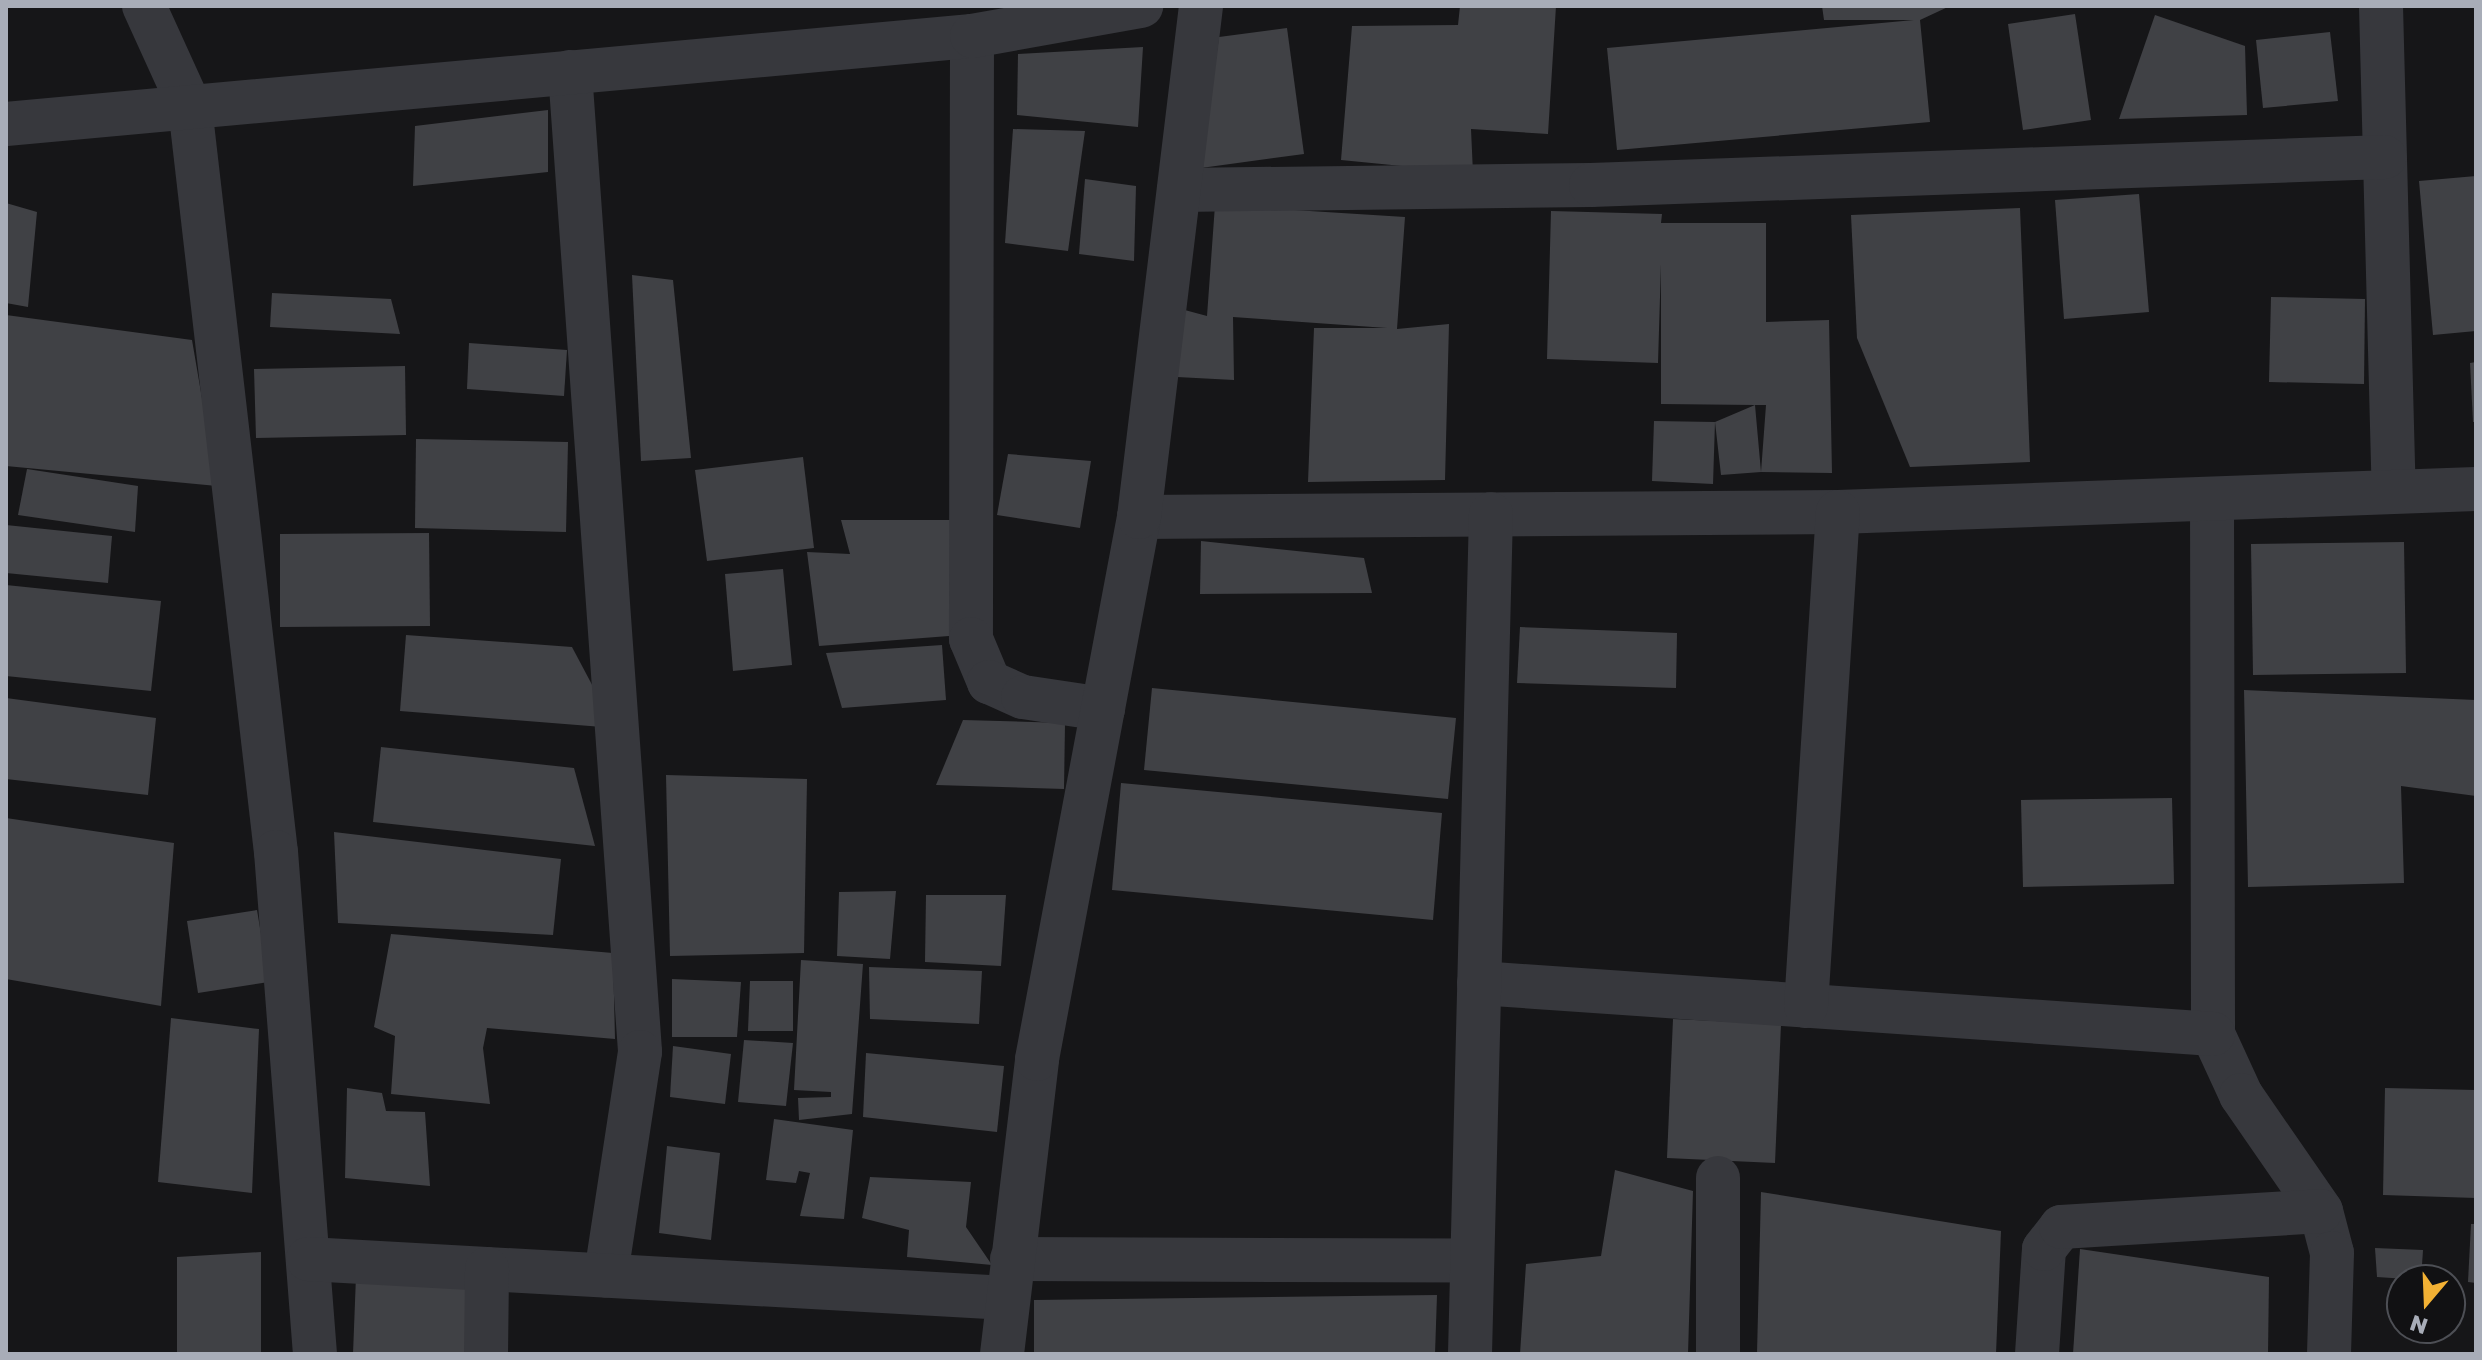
<!DOCTYPE html>
<style>
body{margin:0}
#map{position:relative;width:2482px;height:1360px;overflow:hidden;background:#161618;font-family:"Golos Text",sans-serif}
div>[style]{position:absolute}
[style*='--x']{left:calc(var(--x)*1px);top:calc(var(--y)*1px);width:calc(var(--w)*1px);rotate:calc(var(--a)*1deg)}
.building>*{inset:0;background:#404145}
.street>*{height:44px;margin:-22px;padding:0 22px;transform-origin:22px;border-radius:22px;background:#37383d}
span{translate:-50% -50%;white-space:nowrap;text-align:center;line-height:1.15;-webkit-text-stroke:7px #111113;paint-order:stroke}
.frame{position:absolute;inset:0;border:8px solid #a8adb8;pointer-events:none}
.north{position:absolute;left:2386px;top:1264px;width:80px;height:80px;box-sizing:border-box;background:#111113;border:2px solid #4d4f55;border-radius:50%;rotate:199deg;font-size:22px;font-weight:700;line-height:32px;text-align:center;color:#a8adb8}
.north::after{content:'';display:block;margin:auto;width:28px;height:36px;background:#f2b134;clip-path:polygon(50% 0,100% 100%,50% 72%,0 100%)}
</style>
<div id="map">
<div class="building">
<i style="clip-path:polygon(1460px 6px,1556px 6px,1548px 134px,1471px 129px,1473px 173px,1341px 160px,1352px 26px,1458px 25px)"></i>
<i style="clip-path:polygon(1822px 6px,1950px 6px,1920px 20px,1930px 122px,1617px 150px,1607px 48px,1914px 20px,1824px 20px)"></i>
<i style="clip-path:polygon(2075px 14px,2091px 120px,2023px 130px,2008px 24px)"></i>
<i style="clip-path:polygon(2155px 15px,2245px 46px,2247px 115px,2119px 119px)"></i>
<i style="clip-path:polygon(1287px 28px,1304px 154px,1201px 168px,1219px 37px)"></i>
<i style="clip-path:polygon(2330px 32px,2338px 101px,2263px 108px,2256px 40px)"></i>
<i style="clip-path:polygon(1143px 47px,1138px 127px,1017px 115px,1018px 54px)"></i>
<i style="clip-path:polygon(548px 110px,548px 172px,413px 186px,415px 126px)"></i>
<i style="clip-path:polygon(1013px 129px,1085px 131px,1068px 251px,1005px 243px)"></i>
<i style="clip-path:polygon(2476px 176px,2476px 331px,2433px 335px,2419px 181px)"></i>
<i style="clip-path:polygon(1085px 179px,1136px 186px,1134px 261px,1079px 254px)"></i>
<i style="clip-path:polygon(2139px 194px,2149px 312px,2064px 319px,2055px 200px)"></i>
<i style="clip-path:polygon(6px 203px,37px 212px,28px 307px,6px 303px)"></i>
<i style="clip-path:polygon(1215px 205px,1405px 217px,1397px 329px,1449px 324px,1445px 480px,1308px 482px,1314px 328px,1387px 328px,1233px 317px,1234px 380px,1177px 377px,1181px 309px,1207px 316px)"></i>
<i style="clip-path:polygon(2020px 208px,2030px 462px,1910px 467px,1857px 338px,1851px 215px)"></i>
<i style="clip-path:polygon(1551px 211px,1662px 214px,1661px 223px,1766px 223px,1766px 322px,1829px 320px,1832px 473px,1761px 472px,1766px 405px,1755px 405px,1761px 472px,1721px 475px,1715px 422px,1755px 405px,1661px 404px,1661px 264px,1658px 363px,1547px 359px)"></i>
<i style="clip-path:polygon(632px 275px,673px 280px,691px 458px,641px 461px)"></i>
<i style="clip-path:polygon(272px 293px,391px 299px,400px 334px,270px 327px)"></i>
<i style="clip-path:polygon(2271px 297px,2365px 299px,2364px 384px,2269px 382px)"></i>
<i style="clip-path:polygon(6px 315px,192px 340px,217px 486px,6px 466px)"></i>
<i style="clip-path:polygon(469px 343px,567px 350px,564px 396px,467px 389px)"></i>
<i style="clip-path:polygon(2476px 362px,2476px 422px,2473px 422px,2470px 363px)"></i>
<i style="clip-path:polygon(405px 366px,406px 435px,256px 438px,254px 369px)"></i>
<i style="clip-path:polygon(1654px 421px,1715px 422px,1713px 484px,1652px 481px)"></i>
<i style="clip-path:polygon(416px 439px,568px 442px,566px 532px,415px 528px)"></i>
<i style="clip-path:polygon(1008px 454px,1091px 461px,1080px 528px,997px 515px)"></i>
<i style="clip-path:polygon(803px 457px,814px 548px,707px 561px,695px 470px)"></i>
<i style="clip-path:polygon(27px 469px,138px 486px,135px 532px,18px 515px)"></i>
<i style="clip-path:polygon(841px 520px,955px 520px,962px 635px,819px 646px,807px 552px,850px 554px)"></i>
<i style="clip-path:polygon(6px 525px,112px 536px,108px 583px,6px 573px)"></i>
<i style="clip-path:polygon(429px 533px,430px 626px,280px 627px,280px 534px)"></i>
<i style="clip-path:polygon(1201px 541px,1364px 558px,1372px 593px,1200px 594px)"></i>
<i style="clip-path:polygon(2404px 542px,2406px 673px,2253px 675px,2251px 544px)"></i>
<i style="clip-path:polygon(783px 569px,792px 665px,733px 671px,725px 574px)"></i>
<i style="clip-path:polygon(6px 585px,161px 601px,151px 691px,6px 676px)"></i>
<i style="clip-path:polygon(1520px 627px,1677px 633px,1676px 688px,1517px 683px)"></i>
<i style="clip-path:polygon(406px 635px,572px 647px,615px 728px,400px 711px)"></i>
<i style="clip-path:polygon(942px 645px,946px 700px,842px 708px,826px 653px)"></i>
<i style="clip-path:polygon(1152px 688px,1456px 718px,1448px 799px,1144px 770px)"></i>
<i style="clip-path:polygon(2244px 690px,2476px 700px,2476px 796px,2401px 786px,2404px 883px,2248px 887px)"></i>
<i style="clip-path:polygon(6px 698px,156px 718px,148px 795px,6px 779px)"></i>
<i style="clip-path:polygon(963px 720px,1065px 723px,1064px 789px,936px 785px)"></i>
<i style="clip-path:polygon(381px 747px,574px 768px,595px 846px,373px 822px)"></i>
<i style="clip-path:polygon(666px 775px,807px 779px,804px 953px,670px 956px)"></i>
<i style="clip-path:polygon(1121px 783px,1442px 813px,1433px 920px,1112px 890px)"></i>
<i style="clip-path:polygon(2172px 798px,2174px 884px,2023px 887px,2021px 800px)"></i>
<i style="clip-path:polygon(6px 818px,174px 843px,161px 1006px,6px 979px)"></i>
<i style="clip-path:polygon(334px 832px,561px 859px,553px 935px,338px 923px)"></i>
<i style="clip-path:polygon(896px 891px,890px 959px,837px 956px,839px 892px)"></i>
<i style="clip-path:polygon(926px 895px,1006px 895px,1001px 966px,925px 962px)"></i>
<i style="clip-path:polygon(257px 910px,269px 982px,198px 993px,187px 921px)"></i>
<i style="clip-path:polygon(391px 934px,613px 953px,615px 1039px,487px 1028px,483px 1048px,490px 1104px,391px 1094px,395px 1036px,374px 1027px)"></i>
<i style="clip-path:polygon(801px 960px,863px 964px,852px 1114px,799px 1120px,798px 1098px,831px 1097px,831px 1092px,794px 1090px)"></i>
<i style="clip-path:polygon(869px 967px,982px 971px,979px 1024px,870px 1019px)"></i>
<i style="clip-path:polygon(672px 979px,741px 982px,737px 1037px,672px 1037px)"></i>
<i style="clip-path:polygon(750px 981px,793px 981px,793px 1031px,748px 1031px)"></i>
<i style="clip-path:polygon(171px 1018px,259px 1029px,252px 1193px,158px 1182px)"></i>
<i style="clip-path:polygon(1673px 1019px,1781px 1024px,1775px 1163px,1667px 1158px)"></i>
<i style="clip-path:polygon(744px 1040px,793px 1043px,786px 1106px,738px 1102px)"></i>
<i style="clip-path:polygon(673px 1046px,731px 1054px,725px 1104px,670px 1097px)"></i>
<i style="clip-path:polygon(866px 1053px,1004px 1066px,997px 1132px,863px 1117px)"></i>
<i style="clip-path:polygon(347px 1088px,382px 1093px,386px 1111px,425px 1112px,430px 1186px,345px 1178px)"></i>
<i style="clip-path:polygon(2385px 1088px,2476px 1090px,2476px 1198px,2383px 1195px)"></i>
<i style="clip-path:polygon(774px 1119px,853px 1130px,844px 1219px,800px 1216px,810px 1173px,799px 1171px,796px 1183px,766px 1180px)"></i>
<i style="clip-path:polygon(667px 1146px,720px 1153px,711px 1240px,659px 1233px)"></i>
<i style="clip-path:polygon(1615px 1170px,1693px 1191px,1688px 1354px,1520px 1354px,1526px 1264px,1601px 1256px)"></i>
<i style="clip-path:polygon(870px 1177px,971px 1182px,966px 1227px,992px 1265px,907px 1257px,909px 1230px,862px 1218px)"></i>
<i style="clip-path:polygon(1761px 1192px,2001px 1231px,1996px 1354px,1757px 1354px)"></i>
<i style="clip-path:polygon(2471px 1224px,2476px 1224px,2476px 1283px,2468px 1282px)"></i>
<i style="clip-path:polygon(2375px 1248px,2423px 1250px,2421px 1280px,2377px 1277px)"></i>
<i style="clip-path:polygon(2080px 1249px,2269px 1277px,2268px 1354px,2073px 1354px)"></i>
<i style="clip-path:polygon(261px 1252px,261px 1354px,177px 1354px,177px 1257px)"></i>
<i style="clip-path:polygon(356px 1276px,475px 1282px,473px 1354px,353px 1354px)"></i>
<i style="clip-path:polygon(1437px 1295px,1435px 1354px,1034px 1354px,1034px 1300px)"></i>
</div>
<div class="street">
<i style="--x:144;--y:6;--w:111;--a:65.5"></i>
<i style="--x:190;--y:107;--w:750;--a:83.42"></i>
<i style="--x:276;--y:852;--w:504;--a:85.56"></i>
<i style="--x:2381;--y:6;--w:485;--a:88.5"></i>
<i style="--x:972;--y:36;--w:603;--a:90.1"></i>
<i style="--x:971;--y:639;--w:47;--a:67.3"></i>
<i style="--x:989;--y:682;--w:37;--a:24"></i>
<i style="--x:1023;--y:697;--w:81;--a:8.5"></i>
<i style="--x:570;--y:72;--w:982;--a:85.91"></i>
<i style="--x:640;--y:1052;--w:226;--a:98.7"></i>
<i style="--x:6;--y:124;--w:970;--a:-5.21"></i>
<i style="--x:972;--y:36;--w:172;--a:-10.1"></i>
<i style="--x:1179;--y:190;--w:412;--a:-0.7"></i>
<i style="--x:1591;--y:185;--w:794;--a:-2.02"></i>
<i style="--x:2212;--y:501;--w:533;--a:89.89"></i>
<i style="--x:2213;--y:1034;--w:67;--a:65.3"></i>
<i style="--x:2241;--y:1095;--w:141;--a:55.4"></i>
<i style="--x:2321;--y:1211;--w:43;--a:75.3"></i>
<i style="--x:2332;--y:1253;--w:101;--a:91.7"></i>
<i style="--x:1139;--y:517;--w:699;--a:-0.41"></i>
<i style="--x:1838;--y:512;--w:638;--a:-2.06"></i>
<i style="--x:1479;--y:983;--w:736;--a:3.97"></i>
<i style="--x:1806;--y:1006;--w:495;--a:-86.3"></i>
<i style="--x:1718;--y:1178;--w:176;--a:90"></i>
<i style="--x:308;--y:1259;--w:700;--a:3.19"></i>
<i style="--x:1012;--y:1259;--w:460;--a:0.2"></i>
<i style="--x:486;--y:1354;--w:85;--a:-89.3"></i>
<i style="--x:1002;--y:1354;--w:297;--a:-83.2"></i>
<i style="--x:1037;--y:1059;--w:552;--a:-79.34"></i>
<i style="--x:1139;--y:517;--w:515;--a:-83.08"></i>
<i style="--x:1470;--y:1354;--w:840;--a:-88.57"></i>
<i style="--x:2037;--y:1354;--w:105;--a:-86.2"></i>
<i style="--x:2044;--y:1249;--w:28;--a:-52"></i>
<i style="--x:2061;--y:1227;--w:260;--a:-3.5"></i>
</div>
<div class="frame"></div>
<div class="north">N</div>
</div>
